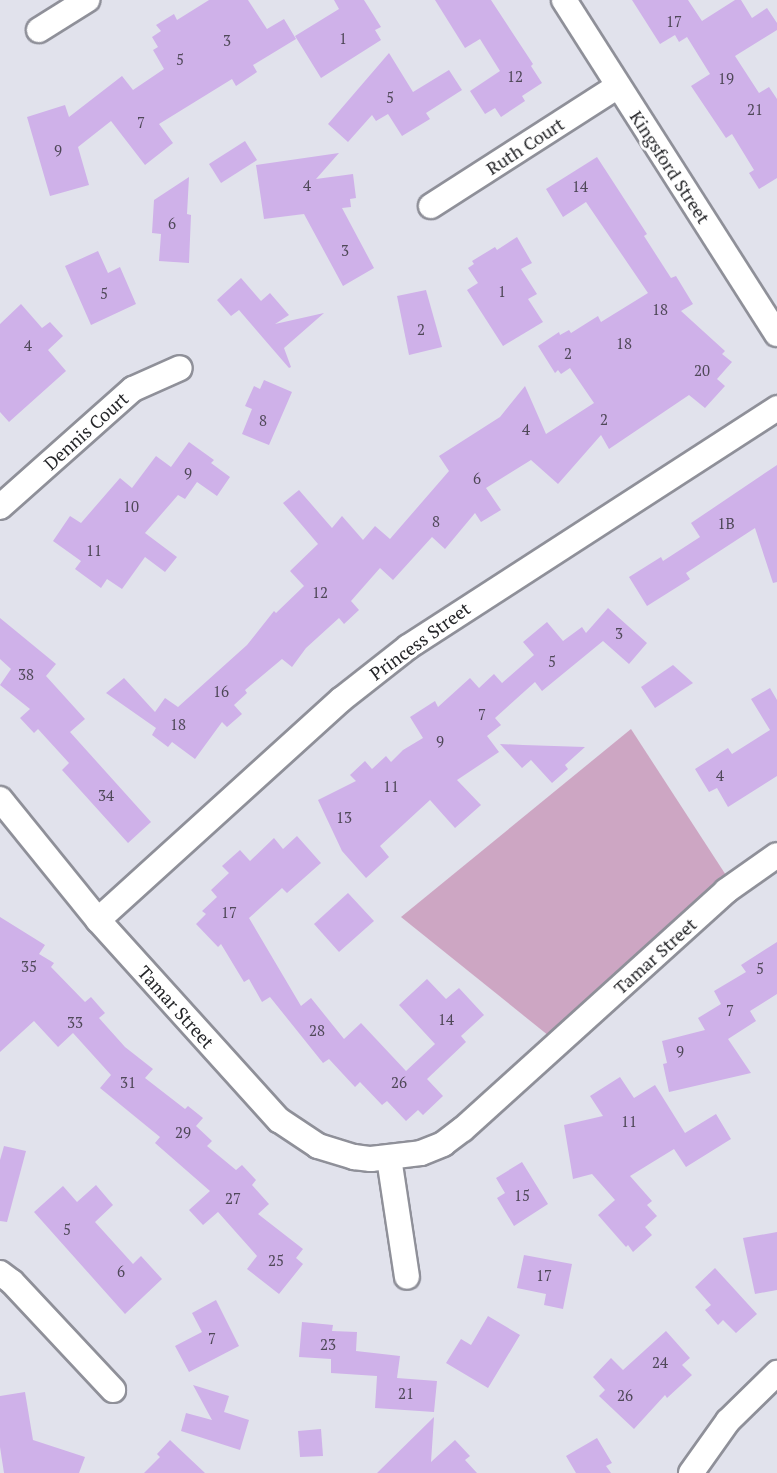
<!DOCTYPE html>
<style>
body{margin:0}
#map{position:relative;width:777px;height:1473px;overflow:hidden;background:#e1e2ec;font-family:"PT Serif",serif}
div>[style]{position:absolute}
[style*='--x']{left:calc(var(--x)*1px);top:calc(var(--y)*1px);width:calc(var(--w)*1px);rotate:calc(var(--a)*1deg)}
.green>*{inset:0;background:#cda6c3}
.building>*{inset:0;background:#cfb1e9}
.roads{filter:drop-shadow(2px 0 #8f9099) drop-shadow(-2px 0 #8f9099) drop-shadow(0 2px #8f9099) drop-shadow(0 -2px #8f9099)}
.street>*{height:24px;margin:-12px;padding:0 12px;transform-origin:12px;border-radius:12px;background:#fff}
span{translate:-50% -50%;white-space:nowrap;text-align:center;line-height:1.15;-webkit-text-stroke:6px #fff;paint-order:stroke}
.number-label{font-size:15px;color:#4f4858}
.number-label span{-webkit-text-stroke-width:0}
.street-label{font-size:18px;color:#242528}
</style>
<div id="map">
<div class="green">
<i style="clip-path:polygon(631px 729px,733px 886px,559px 1044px,401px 917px)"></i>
</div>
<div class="building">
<i style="clip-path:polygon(209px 0,248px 0,267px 29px,284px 19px,296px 39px,253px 65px,257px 72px,236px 86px,232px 79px,159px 124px,173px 143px,145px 165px,111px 121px,78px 147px,89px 185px,50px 196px,27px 117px,65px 105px,69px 117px,122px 76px,133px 90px,164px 69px,153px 50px,158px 47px,152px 37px,161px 31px,156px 25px,174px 14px,177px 20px)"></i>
<i style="clip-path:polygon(334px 0,364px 0,381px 27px,375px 30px,381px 40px,321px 78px,295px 36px,339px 9px)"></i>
<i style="clip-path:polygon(435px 0,491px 0,533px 64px,531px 66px,542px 83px,522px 96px,525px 101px,501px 117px,495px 108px,485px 114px,470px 91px,500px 71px,480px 39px,465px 48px)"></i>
<i style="clip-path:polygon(632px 0,688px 0,702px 21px,735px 0,741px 0,752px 18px,767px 8px,777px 23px,777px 30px,735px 56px,759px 93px,769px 87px,777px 99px,777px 178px,759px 189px,749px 173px,754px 170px,732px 134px,726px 138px,691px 86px,710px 74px,687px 37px,679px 42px,675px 35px,660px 44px)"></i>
<i style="clip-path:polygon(389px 53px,413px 92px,449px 70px,462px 90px,426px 113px,430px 119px,402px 136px,388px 114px,376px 121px,372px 115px,348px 142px,328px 124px)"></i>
<i style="clip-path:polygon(245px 141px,257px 160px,221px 183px,209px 164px)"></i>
<i style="clip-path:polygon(339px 153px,316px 179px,353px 174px,356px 198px,350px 199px,351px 207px,342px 208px,374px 268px,343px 286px,304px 214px,264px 219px,256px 165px)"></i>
<i style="clip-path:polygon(597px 157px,647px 234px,644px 236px,671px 278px,676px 276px,693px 304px,681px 311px,725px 351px,722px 354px,732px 362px,717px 379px,725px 386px,705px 408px,689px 395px,609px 449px,601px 435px,558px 484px,531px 460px,486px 488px,501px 510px,481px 522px,475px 513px,445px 549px,432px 537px,393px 580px,380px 568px,351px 601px,359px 610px,344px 624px,339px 618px,306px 648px,292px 667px,282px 659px,245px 690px,247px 693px,234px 705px,242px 714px,227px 727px,222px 722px,195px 759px,172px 742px,168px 747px,152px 735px,156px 728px,106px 693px,124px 678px,155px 712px,165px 698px,178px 707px,247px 645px,274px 611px,276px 613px,304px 586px,290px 571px,318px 544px,283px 503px,299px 490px,332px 528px,342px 516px,363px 540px,375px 526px,390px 539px,449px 471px,439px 456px,500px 417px,525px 386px,546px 434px,594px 403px,570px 368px,561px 374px,558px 370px,555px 373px,538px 346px,559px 332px,560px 335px,569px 330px,571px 333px,598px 316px,601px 322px,648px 293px,586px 202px,563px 217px,546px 189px)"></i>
<i style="clip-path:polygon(189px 177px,187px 214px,191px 215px,189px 263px,159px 261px,161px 234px,152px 233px,154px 200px)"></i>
<i style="clip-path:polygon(517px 237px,532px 263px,521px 269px,537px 294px,528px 299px,543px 322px,503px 346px,467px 290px,478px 283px,468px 268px,474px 264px,472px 261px,495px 247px,497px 250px)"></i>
<i style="clip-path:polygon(98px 251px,108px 273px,120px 267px,136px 304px,91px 325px,65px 266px)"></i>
<i style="clip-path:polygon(241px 278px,261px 301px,270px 293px,289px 315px,275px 324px,324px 313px,284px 348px,291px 367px,289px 368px,239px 310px,231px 316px,217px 300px)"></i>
<i style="clip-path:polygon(426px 290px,442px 347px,409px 355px,397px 296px)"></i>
<i style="clip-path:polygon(21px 304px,42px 328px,50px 322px,63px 336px,48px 350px,66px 371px,9px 422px,0 412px,0 324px)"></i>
<i style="clip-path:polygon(264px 380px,292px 392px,269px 445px,242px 434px,252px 409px,245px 406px,254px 386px,260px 389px)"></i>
<i style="clip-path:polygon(189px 442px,214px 460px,211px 463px,230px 477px,217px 496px,197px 482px,185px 499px,178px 495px,145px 533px,177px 557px,165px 572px,145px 557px,122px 589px,107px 579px,101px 588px,75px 569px,81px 561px,53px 541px,70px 516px,81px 523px,120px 478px,132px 488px,156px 456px,171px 467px)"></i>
<i style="clip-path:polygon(777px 465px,777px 582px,773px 583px,755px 528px,686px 573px,690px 579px,647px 606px,629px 577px,661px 557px,663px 561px,700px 537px,691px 523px)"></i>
<i style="clip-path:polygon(608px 608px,647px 643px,629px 664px,603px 641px,542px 691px,535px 682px,495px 718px,501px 725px,487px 736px,499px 752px,457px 780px,481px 805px,455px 828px,430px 800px,380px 846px,389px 857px,366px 878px,342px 851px,318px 800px,356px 781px,350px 775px,365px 761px,372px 769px,386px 756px,391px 762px,403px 750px,423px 738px,410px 717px,435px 701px,438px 707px,470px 678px,479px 688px,494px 674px,502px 683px,534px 655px,523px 642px,547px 622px,563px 641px,582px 627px,586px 633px)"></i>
<i style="clip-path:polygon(0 618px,56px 664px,46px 676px,85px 719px,70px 732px,151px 822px,128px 843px,62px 770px,69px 763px,38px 729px,34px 733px,20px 718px,30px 709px,0 685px,11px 669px,0 659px)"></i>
<i style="clip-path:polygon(673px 665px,693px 683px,655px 708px,641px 687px)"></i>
<i style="clip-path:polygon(770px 688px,777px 700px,777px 776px,728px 807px,717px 788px,709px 792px,695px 769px,728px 748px,732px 754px,770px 730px,751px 699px)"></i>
<i style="clip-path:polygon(500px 744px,523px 745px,585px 747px,565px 765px,568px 769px,552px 783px,531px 760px,522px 768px)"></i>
<i style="clip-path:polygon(297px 836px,321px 863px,287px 893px,282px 888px,249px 918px,301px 1006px,311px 998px,344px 1039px,361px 1023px,406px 1071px,435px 1044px,399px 1005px,427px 979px,446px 999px,459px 988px,484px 1015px,461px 1036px,466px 1042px,427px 1079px,443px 1096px,423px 1115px,418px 1110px,406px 1121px,387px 1101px,382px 1105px,360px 1082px,355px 1087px,329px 1059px,323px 1063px,270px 997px,262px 1002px,249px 979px,244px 982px,221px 944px,218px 947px,196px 924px,206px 914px,202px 911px,217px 897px,211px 890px,229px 873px,222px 866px,240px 850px,250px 861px,274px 838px,283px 849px)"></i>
<i style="clip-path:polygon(348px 893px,374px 921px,339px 952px,314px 924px)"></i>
<i style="clip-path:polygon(0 917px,45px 945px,39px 954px,54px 963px,51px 967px,85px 1002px,91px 997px,105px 1013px,99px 1018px,125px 1047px,153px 1069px,145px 1078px,185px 1109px,188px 1106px,203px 1118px,196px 1126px,212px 1141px,207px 1146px,236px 1170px,242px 1165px,256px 1180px,252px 1185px,269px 1204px,258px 1214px,303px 1249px,296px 1258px,303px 1264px,279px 1294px,247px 1269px,257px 1256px,218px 1212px,203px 1225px,189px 1210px,210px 1191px,155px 1143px,160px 1137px,100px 1088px,111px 1075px,73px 1033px,58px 1047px,34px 1021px,0 1052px)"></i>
<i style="clip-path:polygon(777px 942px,777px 994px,750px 1011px,756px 1021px,728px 1039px,751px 1073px,669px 1092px,663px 1064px,667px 1063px,662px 1041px,705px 1030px,698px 1018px,721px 1004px,714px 991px,746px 972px,741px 965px)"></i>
<i style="clip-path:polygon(620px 1077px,634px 1098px,655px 1085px,685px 1133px,716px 1114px,731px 1139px,686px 1167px,674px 1149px,630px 1176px,652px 1201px,647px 1205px,657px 1216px,645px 1227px,652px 1235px,633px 1252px,628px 1245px,626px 1247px,598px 1215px,615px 1200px,592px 1174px,573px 1179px,564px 1125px,603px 1116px,590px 1096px)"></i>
<i style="clip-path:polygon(4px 1146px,26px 1151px,7px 1222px,0 1221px,0 1160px)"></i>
<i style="clip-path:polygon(522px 1162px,548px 1204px,514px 1226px,497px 1198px,505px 1193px,496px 1178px)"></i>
<i style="clip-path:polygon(96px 1185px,113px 1205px,95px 1222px,133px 1264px,141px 1256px,162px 1279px,125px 1314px,34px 1212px,63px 1186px,77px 1202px)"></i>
<i style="clip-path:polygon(777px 1232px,777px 1290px,755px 1294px,743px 1238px)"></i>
<i style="clip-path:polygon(524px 1255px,572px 1264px,563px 1309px,544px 1305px,546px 1294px,517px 1288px)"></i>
<i style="clip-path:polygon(715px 1268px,757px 1314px,736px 1333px,723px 1320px,718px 1325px,705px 1310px,711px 1305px,695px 1287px)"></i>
<i style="clip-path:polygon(216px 1300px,239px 1346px,189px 1372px,175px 1346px,202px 1332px,192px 1313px)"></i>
<i style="clip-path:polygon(488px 1316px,520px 1335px,488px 1388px,446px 1363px,461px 1339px,471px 1345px)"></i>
<i style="clip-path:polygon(302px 1322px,333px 1325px,332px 1331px,357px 1332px,356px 1351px,400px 1356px,397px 1378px,437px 1381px,434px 1412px,375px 1408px,377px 1376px,331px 1373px,331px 1359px,299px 1357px)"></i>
<i style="clip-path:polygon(666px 1331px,690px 1358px,682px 1365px,692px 1375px,667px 1398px,665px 1395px,634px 1429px,599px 1396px,605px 1390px,593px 1377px,611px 1358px,623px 1370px)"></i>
<i style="clip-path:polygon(193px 1385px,229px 1396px,224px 1412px,249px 1420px,240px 1450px,181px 1431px,186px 1413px,212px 1420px)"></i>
<i style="clip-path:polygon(25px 1392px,33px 1440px,85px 1457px,79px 1473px,4px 1473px,0 1447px,0 1396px)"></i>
<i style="clip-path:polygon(434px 1417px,431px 1462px,455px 1440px,470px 1456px,465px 1460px,477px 1473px,377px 1473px)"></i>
<i style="clip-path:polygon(321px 1429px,323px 1456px,300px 1457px,298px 1431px)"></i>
<i style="clip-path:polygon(597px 1438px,612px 1463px,606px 1466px,611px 1473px,576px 1473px,566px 1456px)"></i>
<i style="clip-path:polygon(170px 1440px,205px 1473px,144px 1473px,160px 1457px,157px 1454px)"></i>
</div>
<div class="roads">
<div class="street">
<i style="--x:564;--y:0;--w:396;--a:57.5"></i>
<i style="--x:39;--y:30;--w:57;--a:-32"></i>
<i style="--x:431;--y:206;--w:222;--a:-32.7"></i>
<i style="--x:0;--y:507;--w:178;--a:-41.6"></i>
<i style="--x:133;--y:389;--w:51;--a:-24.1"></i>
<i style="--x:0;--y:799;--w:156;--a:51"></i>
<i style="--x:98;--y:920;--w:270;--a:47.9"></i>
<i style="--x:279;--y:1120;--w:47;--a:33.7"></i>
<i style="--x:318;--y:1146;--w:38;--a:17"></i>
<i style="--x:354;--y:1157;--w:17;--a:7"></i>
<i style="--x:371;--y:1159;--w:50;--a:-6.8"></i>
<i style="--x:421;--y:1153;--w:24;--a:-22"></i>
<i style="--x:443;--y:1144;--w:25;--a:-37"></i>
<i style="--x:463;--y:1129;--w:355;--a:-42.1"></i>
<i style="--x:726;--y:891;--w:62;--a:-35.2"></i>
<i style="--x:98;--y:920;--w:329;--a:-42.2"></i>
<i style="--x:342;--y:699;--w:84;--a:-38.2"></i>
<i style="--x:408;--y:647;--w:440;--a:-32.9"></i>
<i style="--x:389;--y:1158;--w:120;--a:81.4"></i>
<i style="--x:0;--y:1273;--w:15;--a:37"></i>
<i style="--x:12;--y:1282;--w:148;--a:46.9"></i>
<i style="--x:691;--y:1473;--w:64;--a:-54.6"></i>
<i style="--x:728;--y:1421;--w:69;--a:-44.4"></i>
</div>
</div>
<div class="number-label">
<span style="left:674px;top:22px">17</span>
<span style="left:343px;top:39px">1</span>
<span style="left:227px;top:41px">3</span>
<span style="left:180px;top:60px">5</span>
<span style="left:515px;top:77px">12</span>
<span style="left:726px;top:79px">19</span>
<span style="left:390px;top:98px">5</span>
<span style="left:755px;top:110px">21</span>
<span style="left:141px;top:123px">7</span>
<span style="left:58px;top:151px">9</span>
<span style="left:307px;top:186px">4</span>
<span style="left:580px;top:187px">14</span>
<span style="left:172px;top:224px">6</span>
<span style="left:345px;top:251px">3</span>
<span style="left:502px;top:292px">1</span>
<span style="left:104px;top:294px">5</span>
<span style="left:660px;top:310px">18</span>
<span style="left:421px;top:330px">2</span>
<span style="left:624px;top:344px">18</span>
<span style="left:28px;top:346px">4</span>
<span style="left:568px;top:354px">2</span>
<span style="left:702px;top:371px">20</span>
<span style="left:604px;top:420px">2</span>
<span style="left:263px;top:421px">8</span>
<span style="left:526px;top:430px">4</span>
<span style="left:188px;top:474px">9</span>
<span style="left:477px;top:479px">6</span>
<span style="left:131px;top:507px">10</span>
<span style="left:436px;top:522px">8</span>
<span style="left:726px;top:524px">1B</span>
<span style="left:94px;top:551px">11</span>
<span style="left:320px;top:593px">12</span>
<span style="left:619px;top:634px">3</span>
<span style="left:552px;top:662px">5</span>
<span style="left:26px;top:675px">38</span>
<span style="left:221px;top:692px">16</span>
<span style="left:482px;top:715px">7</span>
<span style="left:178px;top:725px">18</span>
<span style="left:440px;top:742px">9</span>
<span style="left:720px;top:776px">4</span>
<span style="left:391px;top:787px">11</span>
<span style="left:106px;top:796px">34</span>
<span style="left:344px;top:818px">13</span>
<span style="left:229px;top:913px">17</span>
<span style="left:29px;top:967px">35</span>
<span style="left:760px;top:969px">5</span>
<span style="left:730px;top:1011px">7</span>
<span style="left:446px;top:1020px">14</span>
<span style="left:75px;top:1023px">33</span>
<span style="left:317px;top:1031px">28</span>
<span style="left:680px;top:1052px">9</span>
<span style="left:128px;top:1083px">31</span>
<span style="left:399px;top:1083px">26</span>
<span style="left:629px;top:1122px">11</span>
<span style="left:183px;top:1133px">29</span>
<span style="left:522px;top:1196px">15</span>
<span style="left:233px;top:1199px">27</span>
<span style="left:67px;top:1230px">5</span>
<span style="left:276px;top:1261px">25</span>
<span style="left:121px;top:1272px">6</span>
<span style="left:544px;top:1276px">17</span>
<span style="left:212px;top:1339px">7</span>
<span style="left:328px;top:1345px">23</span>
<span style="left:660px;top:1363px">24</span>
<span style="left:406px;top:1394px">21</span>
<span style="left:625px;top:1396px">26</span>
</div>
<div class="street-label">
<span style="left:525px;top:146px;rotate:-33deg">Ruth Court</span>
<span style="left:670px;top:167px;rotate:57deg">Kingsford Street</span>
<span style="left:86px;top:431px;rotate:-42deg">Dennis Court</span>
<span style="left:420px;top:641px;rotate:-36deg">Princess Street</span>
<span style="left:655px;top:956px;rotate:-42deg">Tamar Street</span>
<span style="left:176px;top:1007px;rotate:48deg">Tamar Street</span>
</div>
</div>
